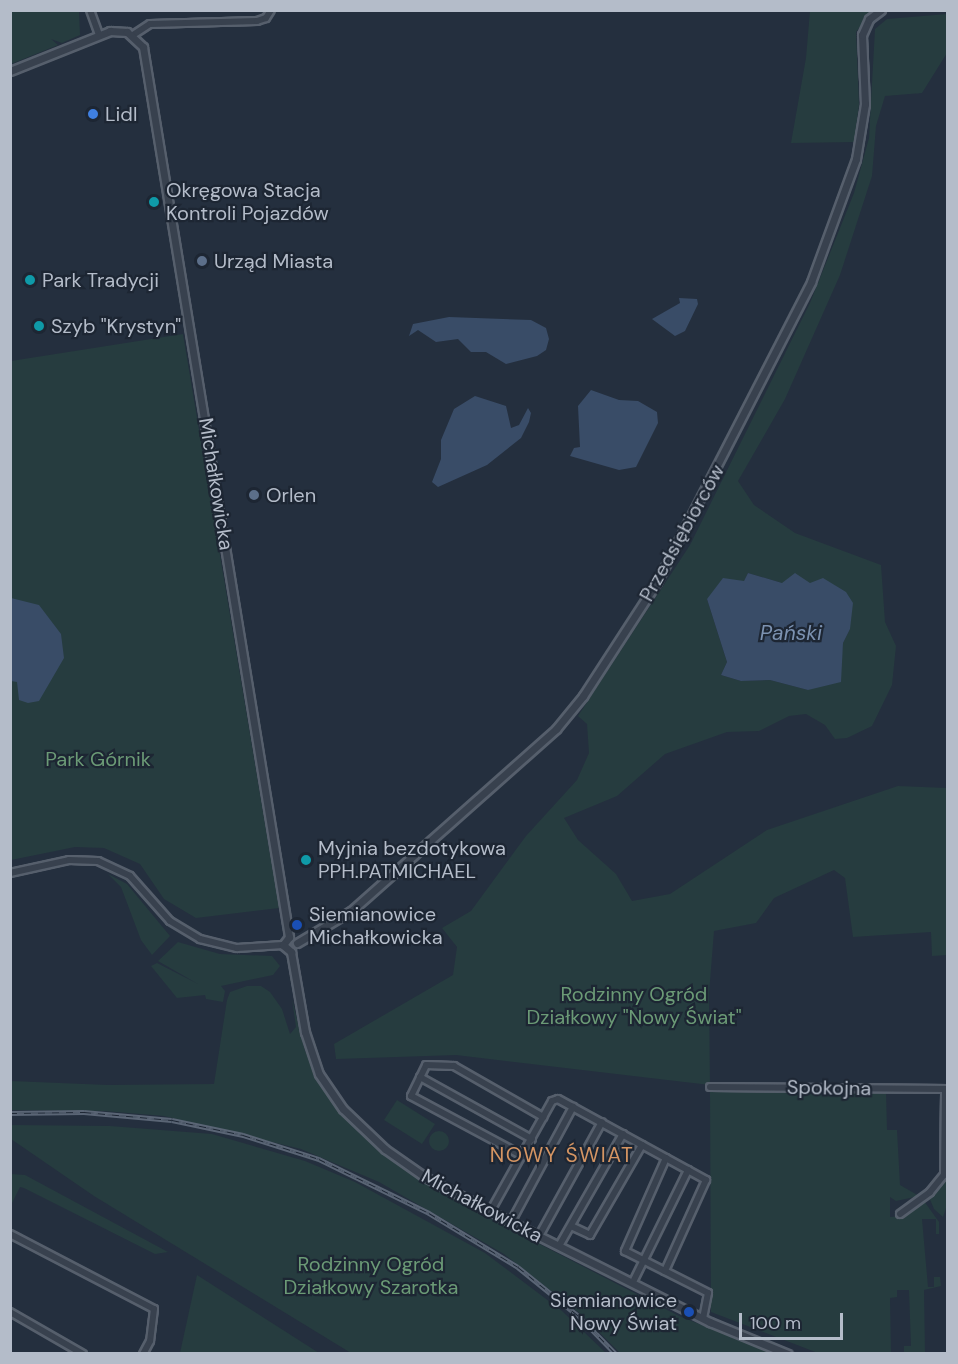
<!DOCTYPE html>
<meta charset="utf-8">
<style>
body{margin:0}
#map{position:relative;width:958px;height:1364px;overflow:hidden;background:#242f3e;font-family:"DM Sans",sans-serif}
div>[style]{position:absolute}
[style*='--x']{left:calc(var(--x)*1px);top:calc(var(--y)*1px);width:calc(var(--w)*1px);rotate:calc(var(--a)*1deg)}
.green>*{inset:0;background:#263c3f}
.round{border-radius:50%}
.water>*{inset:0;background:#394c67}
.roads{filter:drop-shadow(2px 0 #565f6c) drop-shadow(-2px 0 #565f6c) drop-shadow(0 2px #565f6c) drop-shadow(0 -2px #565f6c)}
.minor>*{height:6px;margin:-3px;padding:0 3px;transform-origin:3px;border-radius:3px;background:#38414e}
.tertiary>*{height:7px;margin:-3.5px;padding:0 3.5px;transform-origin:3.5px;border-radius:3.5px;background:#38414e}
.rail>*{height:4.5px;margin-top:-2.25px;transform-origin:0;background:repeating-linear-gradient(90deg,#1d2633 0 7px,#5a6575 0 14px);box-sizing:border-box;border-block:2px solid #5a6575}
.dots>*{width:16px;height:16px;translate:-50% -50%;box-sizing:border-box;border:3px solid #1d2633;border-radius:50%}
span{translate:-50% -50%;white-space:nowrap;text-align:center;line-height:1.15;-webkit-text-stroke:4.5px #1d2633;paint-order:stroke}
.poi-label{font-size:20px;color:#b4bcc9}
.left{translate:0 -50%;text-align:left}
.right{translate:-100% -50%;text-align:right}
.street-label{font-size:20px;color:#b4bcc9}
.park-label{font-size:20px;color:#6b9a76}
.water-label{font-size:21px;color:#7c92b1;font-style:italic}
.neighbourhood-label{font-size:21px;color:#d59563;letter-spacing:1.5px}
.frame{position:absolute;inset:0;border:12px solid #b4bcc9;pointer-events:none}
.scale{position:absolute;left:739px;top:1313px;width:104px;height:27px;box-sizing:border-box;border:3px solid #b4bcc9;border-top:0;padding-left:8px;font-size:18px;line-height:21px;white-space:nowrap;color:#b4bcc9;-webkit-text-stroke:4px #1d2633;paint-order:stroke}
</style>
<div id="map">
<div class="green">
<i style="clip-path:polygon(11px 10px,79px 11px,80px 35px,62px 43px,51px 39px,58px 45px,11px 64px)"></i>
<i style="clip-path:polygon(810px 11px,871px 11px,856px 32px,859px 105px,854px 142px,791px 143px,806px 58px)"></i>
<i style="clip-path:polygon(evenodd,947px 14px,947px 53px,922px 93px,885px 96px,876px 126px,872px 176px,840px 275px,785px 399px,738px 481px,754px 505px,795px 533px,881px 565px,885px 622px,896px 646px,892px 685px,872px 726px,847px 738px,835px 739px,825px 725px,806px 714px,789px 716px,759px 731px,727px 732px,665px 754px,617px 796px,564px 818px,578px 840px,616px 874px,632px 901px,670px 894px,767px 830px,898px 786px,947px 788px,947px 955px,932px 956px,931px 932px,853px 937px,845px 878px,834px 870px,774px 898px,756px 923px,714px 931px,709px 994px,710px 1085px,456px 1055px,336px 1059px,334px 1044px,453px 975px,457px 947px,442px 928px,471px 911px,526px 836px,577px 780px,589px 753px,587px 724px,578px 716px,690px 545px,810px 303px,854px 193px,869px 138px,875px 29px,887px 19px,947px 14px,748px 573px,782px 583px,810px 583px,850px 629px,843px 643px,840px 669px,808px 690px,770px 680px,741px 681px,721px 675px,727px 662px,707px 599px,744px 581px,748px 573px)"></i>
<i style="clip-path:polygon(183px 334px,279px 908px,196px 918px,164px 899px,140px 864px,104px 848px,75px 847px,11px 860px,11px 361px)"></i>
<i style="clip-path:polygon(108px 874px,127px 884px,170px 936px,152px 955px,141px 940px,121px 887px)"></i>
<i style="clip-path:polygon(178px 942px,220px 954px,272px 956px,280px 966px,273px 975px,221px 986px,225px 991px,223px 1002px,206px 999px,205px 995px,177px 998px,151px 966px,157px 963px,198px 984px,158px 961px)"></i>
<i style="clip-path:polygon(247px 986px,261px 986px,270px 992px,282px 1009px,290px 1034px,296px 1027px,292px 999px,305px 1051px,330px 1099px,360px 1134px,410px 1172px,460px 1203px,679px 1316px,772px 1353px,620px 1353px,582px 1315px,504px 1254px,379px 1182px,301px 1149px,164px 1116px,104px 1111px,11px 1110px,11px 1081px,108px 1085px,214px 1084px,227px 1000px,230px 992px)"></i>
<i style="clip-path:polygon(710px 1091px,886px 1091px,887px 1130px,897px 1130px,900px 1185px,919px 1196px,896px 1201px,890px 1197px,890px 1217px,904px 1216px,910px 1206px,924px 1201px,939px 1222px,939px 1234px,936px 1234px,936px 1219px,922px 1219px,928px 1287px,934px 1287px,934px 1277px,940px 1277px,941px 1286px,924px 1290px,925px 1353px,904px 1353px,904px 1346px,911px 1346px,909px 1290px,897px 1290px,897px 1297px,890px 1298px,891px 1353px,818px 1353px,711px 1312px)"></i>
<i style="clip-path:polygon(397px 1100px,435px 1124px,422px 1144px,384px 1120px)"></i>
<i style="clip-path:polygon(11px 1125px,110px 1126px,212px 1134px,305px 1161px,355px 1182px,485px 1253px,562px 1311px,606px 1353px,351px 1353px,94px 1196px,11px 1139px)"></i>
<i class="round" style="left:429px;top:1131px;width:20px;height:20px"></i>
<i style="clip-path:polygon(11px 1174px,25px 1175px,168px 1252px,155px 1254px,24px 1188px,20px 1187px,11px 1205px)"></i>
<i style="clip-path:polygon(946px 1176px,947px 1205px,943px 1217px,934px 1209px,929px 1197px)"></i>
<i style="clip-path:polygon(197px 1275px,319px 1353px,180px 1353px)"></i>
</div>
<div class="water">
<i style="clip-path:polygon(679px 298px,697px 299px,698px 304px,685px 331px,675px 336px,652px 319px,680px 303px)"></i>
<i style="clip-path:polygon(449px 317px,531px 320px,546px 328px,549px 339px,546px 350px,537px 356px,506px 364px,486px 352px,471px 352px,458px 339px,436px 342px,418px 330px,409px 336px,413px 324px)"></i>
<i style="clip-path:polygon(591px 390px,619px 400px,638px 401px,657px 412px,658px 423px,636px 467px,619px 470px,570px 456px,574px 448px,580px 447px,578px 406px)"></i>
<i style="clip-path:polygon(475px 396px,506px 406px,511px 428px,519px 425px,528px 408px,531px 413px,529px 422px,521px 438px,487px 465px,438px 487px,432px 482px,441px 459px,441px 440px,454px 409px)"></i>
<i style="clip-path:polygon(748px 573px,782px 583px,795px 573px,810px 583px,823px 578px,846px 592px,853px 603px,850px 629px,843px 643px,841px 682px,808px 690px,770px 680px,741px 681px,721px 675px,727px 662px,707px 599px,723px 578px,744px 581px)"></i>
<i style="clip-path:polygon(11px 598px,39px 605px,61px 634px,64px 658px,39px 701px,28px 703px,19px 700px,17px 682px,11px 681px)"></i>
</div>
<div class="roads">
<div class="minor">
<i style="--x:90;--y:10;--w:27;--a:70"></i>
<i style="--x:133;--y:35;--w:20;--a:-33"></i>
<i style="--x:150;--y:24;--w:107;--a:-1.6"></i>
<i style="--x:257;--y:21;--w:9;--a:-18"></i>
<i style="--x:266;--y:18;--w:9;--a:-58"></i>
<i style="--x:10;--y:873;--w:60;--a:-12.4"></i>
<i style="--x:69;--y:860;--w:29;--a:2"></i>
<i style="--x:98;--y:861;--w:35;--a:25"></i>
<i style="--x:130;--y:876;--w:60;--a:48.4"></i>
<i style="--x:170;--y:921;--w:35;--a:31"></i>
<i style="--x:200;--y:939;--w:38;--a:14"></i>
<i style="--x:237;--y:948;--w:46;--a:-3.7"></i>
<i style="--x:420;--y:1077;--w:128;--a:29"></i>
<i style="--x:710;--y:1087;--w:238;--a:0.5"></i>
<i style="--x:523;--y:1156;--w:127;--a:-151.8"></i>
<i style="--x:411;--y:1096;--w:34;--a:-64"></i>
<i style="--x:426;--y:1065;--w:28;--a:2"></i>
<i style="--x:454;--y:1066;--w:103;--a:29.8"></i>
<i style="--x:666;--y:1158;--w:102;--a:113.8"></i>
<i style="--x:625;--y:1251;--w:93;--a:26.8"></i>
<i style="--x:708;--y:1293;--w:26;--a:101"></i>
<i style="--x:490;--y:1212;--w:127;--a:-60.8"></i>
<i style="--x:552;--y:1101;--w:6;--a:-18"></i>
<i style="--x:558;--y:1099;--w:169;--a:28.7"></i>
<i style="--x:706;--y:1180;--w:100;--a:114.3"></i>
<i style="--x:900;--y:1214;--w:37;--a:-36"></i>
<i style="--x:930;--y:1192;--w:22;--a:-51"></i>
<i style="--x:944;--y:1175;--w:86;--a:-89.3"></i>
<i style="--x:511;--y:1222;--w:131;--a:-61.7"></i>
<i style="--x:571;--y:1226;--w:21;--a:25"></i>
<i style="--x:590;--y:1235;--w:104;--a:-60"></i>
<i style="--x:10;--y:1234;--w:162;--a:27.5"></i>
<i style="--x:154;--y:1309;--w:32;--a:97"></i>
<i style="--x:150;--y:1341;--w:15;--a:118"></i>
<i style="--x:539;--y:1236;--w:130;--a:-61.1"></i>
<i style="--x:559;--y:1246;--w:129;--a:-60.3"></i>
<i style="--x:633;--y:1282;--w:125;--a:-63.8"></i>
<i style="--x:10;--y:1312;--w:84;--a:29.9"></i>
</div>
<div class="tertiary">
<i style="--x:10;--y:71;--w:108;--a:-21.8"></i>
<i style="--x:110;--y:31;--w:17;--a:3"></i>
<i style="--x:127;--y:32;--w:22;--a:43"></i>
<i style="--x:143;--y:47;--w:902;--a:80.68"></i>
<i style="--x:289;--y:937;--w:10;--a:127"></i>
<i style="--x:283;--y:945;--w:11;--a:41"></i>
<i style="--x:297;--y:943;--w:63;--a:-30.7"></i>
<i style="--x:351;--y:911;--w:274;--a:-41.6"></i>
<i style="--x:556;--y:729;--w:43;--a:-50.7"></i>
<i style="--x:583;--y:696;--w:136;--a:-57"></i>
<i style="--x:657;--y:582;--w:337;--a:-62.8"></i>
<i style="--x:811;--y:282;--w:131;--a:-69.9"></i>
<i style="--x:856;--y:159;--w:56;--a:-80.7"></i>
<i style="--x:865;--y:104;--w:69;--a:-92.5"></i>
<i style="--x:862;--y:35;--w:17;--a:-66"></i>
<i style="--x:869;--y:19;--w:15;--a:-37"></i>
<i style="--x:291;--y:952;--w:81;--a:80.1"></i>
<i style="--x:305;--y:1032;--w:44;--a:71.6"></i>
<i style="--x:319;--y:1074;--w:42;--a:55.6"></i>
<i style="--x:343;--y:1109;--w:58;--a:43.6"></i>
<i style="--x:385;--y:1149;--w:49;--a:35"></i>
<i style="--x:425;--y:1177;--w:97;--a:27.6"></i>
<i style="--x:511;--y:1222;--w:223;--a:26.7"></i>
<i style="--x:710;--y:1322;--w:84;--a:22.3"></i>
</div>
</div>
<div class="rail">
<i style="--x:10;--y:1113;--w:74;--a:-0.8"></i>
<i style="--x:84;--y:1112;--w:88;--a:5.2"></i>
<i style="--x:172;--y:1120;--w:73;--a:11.9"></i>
<i style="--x:243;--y:1135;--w:80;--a:17.5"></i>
<i style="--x:319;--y:1159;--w:123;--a:26.1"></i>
<i style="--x:429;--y:1213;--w:104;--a:31.2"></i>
<i style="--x:518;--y:1267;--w:80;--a:38.9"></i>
<i style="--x:580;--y:1317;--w:52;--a:45.8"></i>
</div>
<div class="dots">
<i style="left:93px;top:114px;background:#3f7fe0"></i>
<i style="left:154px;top:202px;background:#0f9aa8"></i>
<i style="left:202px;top:261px;background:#5c6f8a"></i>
<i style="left:30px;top:280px;background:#0f9aa8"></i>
<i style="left:39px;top:326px;background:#0f9aa8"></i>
<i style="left:254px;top:495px;background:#5c6f8a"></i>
<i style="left:306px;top:860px;background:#0f9aa8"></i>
<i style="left:297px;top:925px;background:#1a4fb4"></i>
<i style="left:689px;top:1312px;background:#1a4fb4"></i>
</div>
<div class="poi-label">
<span class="left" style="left:105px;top:114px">Lidl</span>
<span class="left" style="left:166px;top:202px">Okręgowa Stacja<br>Kontroli Pojazdów</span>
<span class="left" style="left:214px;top:261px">Urząd Miasta</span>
<span class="left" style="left:42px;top:280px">Park Tradycji</span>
<span class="left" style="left:51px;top:326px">Szyb "Krystyn"</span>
<span class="left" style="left:266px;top:495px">Orlen</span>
<span class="left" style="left:318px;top:860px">Myjnia bezdotykowa<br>PPH.PATMICHAEL</span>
<span class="left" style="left:309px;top:926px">Siemianowice<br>Michałkowicka</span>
<span class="right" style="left:677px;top:1312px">Siemianowice<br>Nowy Świat</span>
</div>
<div class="street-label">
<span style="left:216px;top:484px;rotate:81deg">Michałkowicka</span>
<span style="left:682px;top:533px;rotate:-61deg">Przedsiębiorców</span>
<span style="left:829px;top:1088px;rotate:1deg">Spokojna</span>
<span style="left:482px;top:1206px;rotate:28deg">Michałkowicka</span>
</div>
<div class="park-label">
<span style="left:98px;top:759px">Park Górnik</span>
<span style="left:634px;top:1006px">Rodzinny Ogród<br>Działkowy "Nowy Świat"</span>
<span style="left:371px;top:1276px">Rodzinny Ogród<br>Działkowy Szarotka</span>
</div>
<div class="water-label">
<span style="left:791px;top:633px">Pański</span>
</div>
<div class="neighbourhood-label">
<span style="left:562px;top:1155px">NOWY ŚWIAT</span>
</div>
<div class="frame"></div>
<div class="scale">100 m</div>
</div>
